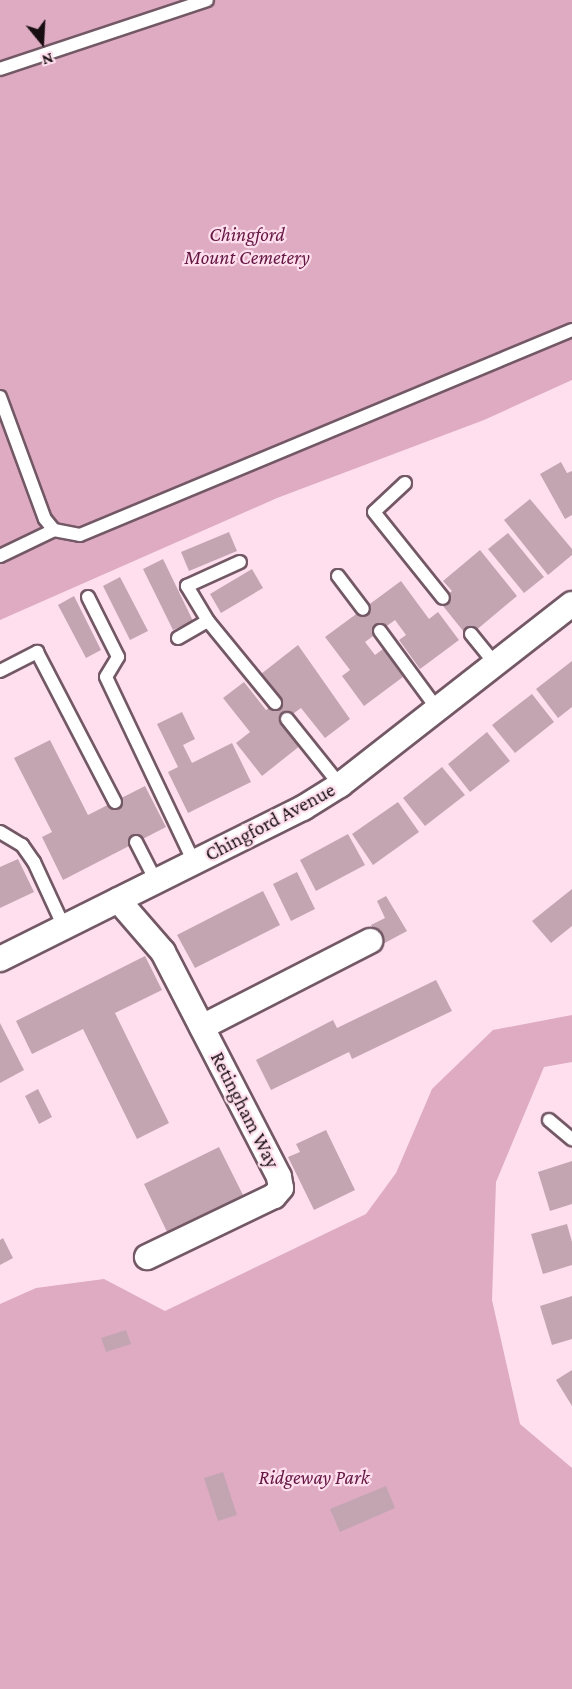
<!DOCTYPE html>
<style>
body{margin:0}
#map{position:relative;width:572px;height:1689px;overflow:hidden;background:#ffdfed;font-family:"Crimson Pro",serif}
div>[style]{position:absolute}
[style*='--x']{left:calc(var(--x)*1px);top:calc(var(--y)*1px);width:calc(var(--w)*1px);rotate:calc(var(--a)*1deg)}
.green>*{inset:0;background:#deabc2}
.building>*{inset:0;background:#c3a5b2}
.roads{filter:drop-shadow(2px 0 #735865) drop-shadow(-2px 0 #735865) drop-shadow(0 2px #735865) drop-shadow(0 -2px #735865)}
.service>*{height:12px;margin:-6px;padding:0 6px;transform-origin:6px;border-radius:6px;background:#fff}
.minor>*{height:24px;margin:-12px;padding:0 12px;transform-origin:12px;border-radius:12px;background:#fff}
span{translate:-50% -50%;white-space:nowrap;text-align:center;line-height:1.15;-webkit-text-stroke:4.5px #ffdfed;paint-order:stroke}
.park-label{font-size:20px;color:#651744;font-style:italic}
.street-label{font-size:20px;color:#180e12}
.north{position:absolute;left:12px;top:12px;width:60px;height:60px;-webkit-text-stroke:4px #ffdfed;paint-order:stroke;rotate:162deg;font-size:16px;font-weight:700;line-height:24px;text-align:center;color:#180e12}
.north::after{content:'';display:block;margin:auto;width:21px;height:27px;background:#180e12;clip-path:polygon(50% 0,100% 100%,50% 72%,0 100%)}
</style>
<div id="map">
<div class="green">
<i style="clip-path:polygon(0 0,572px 0,572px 380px,484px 420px,277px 498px,0 620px)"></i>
<i style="clip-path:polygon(572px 1015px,572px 1062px,544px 1067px,496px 1182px,492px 1300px,520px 1424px,572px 1468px,572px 1689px,0 1689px,0 1304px,36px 1288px,104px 1279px,165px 1311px,366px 1214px,396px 1173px,432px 1089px,493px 1030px)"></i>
</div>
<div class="building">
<i style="clip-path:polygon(561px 462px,567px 473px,572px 471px,572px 515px,565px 519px,540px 474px)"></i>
<i style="clip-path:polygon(530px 499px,572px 549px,572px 555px,548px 575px,504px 520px)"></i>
<i style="clip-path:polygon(229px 532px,237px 551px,189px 571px,181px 552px)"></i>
<i style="clip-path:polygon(508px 533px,544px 577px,524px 593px,488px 549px)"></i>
<i style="clip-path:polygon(480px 550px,517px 596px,468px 637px,439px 601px,452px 591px,443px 581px)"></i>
<i style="clip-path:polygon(163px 559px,193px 621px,173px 630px,143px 569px)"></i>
<i style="clip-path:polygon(252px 569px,263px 588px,221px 613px,210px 594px)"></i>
<i style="clip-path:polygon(120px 577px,148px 631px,130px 640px,103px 586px)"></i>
<i style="clip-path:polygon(401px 581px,429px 619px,438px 612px,459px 640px,420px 669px,399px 640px,406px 635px,395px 620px,365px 642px,375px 655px,383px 649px,403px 677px,364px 706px,342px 676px,350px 670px,325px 637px)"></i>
<i style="clip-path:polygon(74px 596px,101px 650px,86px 658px,58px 605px)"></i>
<i style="clip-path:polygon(298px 645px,350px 719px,325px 738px,301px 708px,282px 722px,301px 745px,262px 776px,236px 743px,250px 732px,223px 698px,244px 682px,266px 710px,281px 699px,261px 674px)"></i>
<i style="clip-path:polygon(572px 661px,572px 707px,558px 718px,536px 689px)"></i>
<i style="clip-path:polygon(532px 694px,554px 722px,515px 753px,492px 725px)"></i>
<i style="clip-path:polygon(182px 712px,195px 739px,183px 745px,192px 763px,232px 743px,251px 782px,188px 813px,168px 772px,178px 767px,157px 724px)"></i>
<i style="clip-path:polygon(487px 732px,510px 761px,470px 792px,448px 764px)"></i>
<i style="clip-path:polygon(50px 740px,88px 815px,145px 786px,166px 827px,63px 880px,42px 837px,52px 832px,14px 758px)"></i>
<i style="clip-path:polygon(442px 767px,465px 795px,425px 826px,403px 798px)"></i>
<i style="clip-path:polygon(398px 802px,419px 832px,373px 865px,352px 834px)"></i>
<i style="clip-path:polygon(348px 834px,365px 865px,316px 891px,300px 860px)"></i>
<i style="clip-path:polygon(18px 859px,34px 892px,0 908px,0 867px)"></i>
<i style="clip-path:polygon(297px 872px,315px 909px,291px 921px,273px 884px)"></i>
<i style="clip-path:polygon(572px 889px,572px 926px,551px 943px,532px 921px)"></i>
<i style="clip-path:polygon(263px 891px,280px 925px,195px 968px,177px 935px)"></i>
<i style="clip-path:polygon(386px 896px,407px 931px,381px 945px,371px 925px,385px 918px,377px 901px)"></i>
<i style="clip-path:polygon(145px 956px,162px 990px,115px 1013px,169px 1123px,137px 1139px,83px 1029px,32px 1054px,16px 1021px)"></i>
<i style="clip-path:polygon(436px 980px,452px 1011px,352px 1059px,349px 1052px,271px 1090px,256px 1060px,333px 1020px,337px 1028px)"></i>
<i style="clip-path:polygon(0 1023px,24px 1070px,0 1083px)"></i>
<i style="clip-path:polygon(38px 1089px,52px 1117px,39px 1124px,25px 1096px)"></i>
<i style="clip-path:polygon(326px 1130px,355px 1190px,314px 1210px,288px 1157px,300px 1152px,296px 1144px)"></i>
<i style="clip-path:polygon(219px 1147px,245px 1199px,169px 1236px,144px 1184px)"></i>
<i style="clip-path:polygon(572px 1161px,572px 1204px,550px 1211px,538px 1172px)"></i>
<i style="clip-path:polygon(567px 1224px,572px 1242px,572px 1265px,543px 1274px,531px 1234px)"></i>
<i style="clip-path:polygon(3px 1238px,13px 1258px,0 1265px,0 1240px)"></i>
<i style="clip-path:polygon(572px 1296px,572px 1339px,552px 1345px,540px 1306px)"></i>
<i style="clip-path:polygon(126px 1330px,131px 1344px,106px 1352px,101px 1338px)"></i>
<i style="clip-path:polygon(572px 1370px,572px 1406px,556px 1380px)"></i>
<i style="clip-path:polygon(223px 1472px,237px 1515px,218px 1521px,204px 1478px)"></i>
<i style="clip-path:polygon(386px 1486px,395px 1508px,340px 1532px,330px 1509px)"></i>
</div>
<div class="roads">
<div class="service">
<i style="--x:0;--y:69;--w:218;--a:-18.4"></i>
<i style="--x:0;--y:397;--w:130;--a:69.8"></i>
<i style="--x:45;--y:519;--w:14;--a:51"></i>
<i style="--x:54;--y:530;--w:26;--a:11"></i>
<i style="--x:80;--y:535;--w:533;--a:-22.62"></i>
<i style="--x:405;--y:483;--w:42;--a:136.9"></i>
<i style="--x:374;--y:512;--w:110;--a:51.3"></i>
<i style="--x:0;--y:556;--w:60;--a:-25.7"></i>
<i style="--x:338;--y:576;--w:41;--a:52.9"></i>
<i style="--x:88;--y:597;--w:67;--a:63.4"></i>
<i style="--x:118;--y:657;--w:23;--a:121"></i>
<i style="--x:106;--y:677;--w:205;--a:64.6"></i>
<i style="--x:208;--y:621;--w:106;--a:50.7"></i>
<i style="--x:380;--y:631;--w:98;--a:53.7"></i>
<i style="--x:471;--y:634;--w:38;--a:51"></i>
<i style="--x:178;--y:638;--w:34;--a:-30"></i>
<i style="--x:208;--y:621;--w:41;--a:-121"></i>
<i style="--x:187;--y:586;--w:58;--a:-24.4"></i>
<i style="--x:0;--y:671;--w:42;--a:-27.2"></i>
<i style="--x:37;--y:652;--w:169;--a:62.5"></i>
<i style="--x:287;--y:719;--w:85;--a:51.2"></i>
<i style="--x:0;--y:832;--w:26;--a:31"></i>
<i style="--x:22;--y:845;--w:21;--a:55"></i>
<i style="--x:34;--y:862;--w:72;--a:65.2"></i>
<i style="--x:136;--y:842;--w:44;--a:62.9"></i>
<i style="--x:549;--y:1120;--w:30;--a:40"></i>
</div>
<div class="minor">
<i style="--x:118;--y:900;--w:69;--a:49.1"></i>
<i style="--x:163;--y:952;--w:253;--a:62.7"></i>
<i style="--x:279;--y:1177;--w:11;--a:80"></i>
<i style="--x:281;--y:1188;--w:11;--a:131"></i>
<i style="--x:274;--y:1196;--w:141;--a:154.3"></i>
<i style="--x:0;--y:959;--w:339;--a:-26.5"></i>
<i style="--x:303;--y:808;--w:44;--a:-31.9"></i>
<i style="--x:340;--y:785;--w:294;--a:-38"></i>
<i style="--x:202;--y:1027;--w:189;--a:-27.1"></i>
</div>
</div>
<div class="park-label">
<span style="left:247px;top:246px">Chingford<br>Mount Cemetery</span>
<span style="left:314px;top:1477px">Ridgeway Park</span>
</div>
<div class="street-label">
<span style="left:270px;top:822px;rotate:-28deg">Chingford Avenue</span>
<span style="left:245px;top:1110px;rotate:63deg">Retingham Way</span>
</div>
<div class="north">N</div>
</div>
